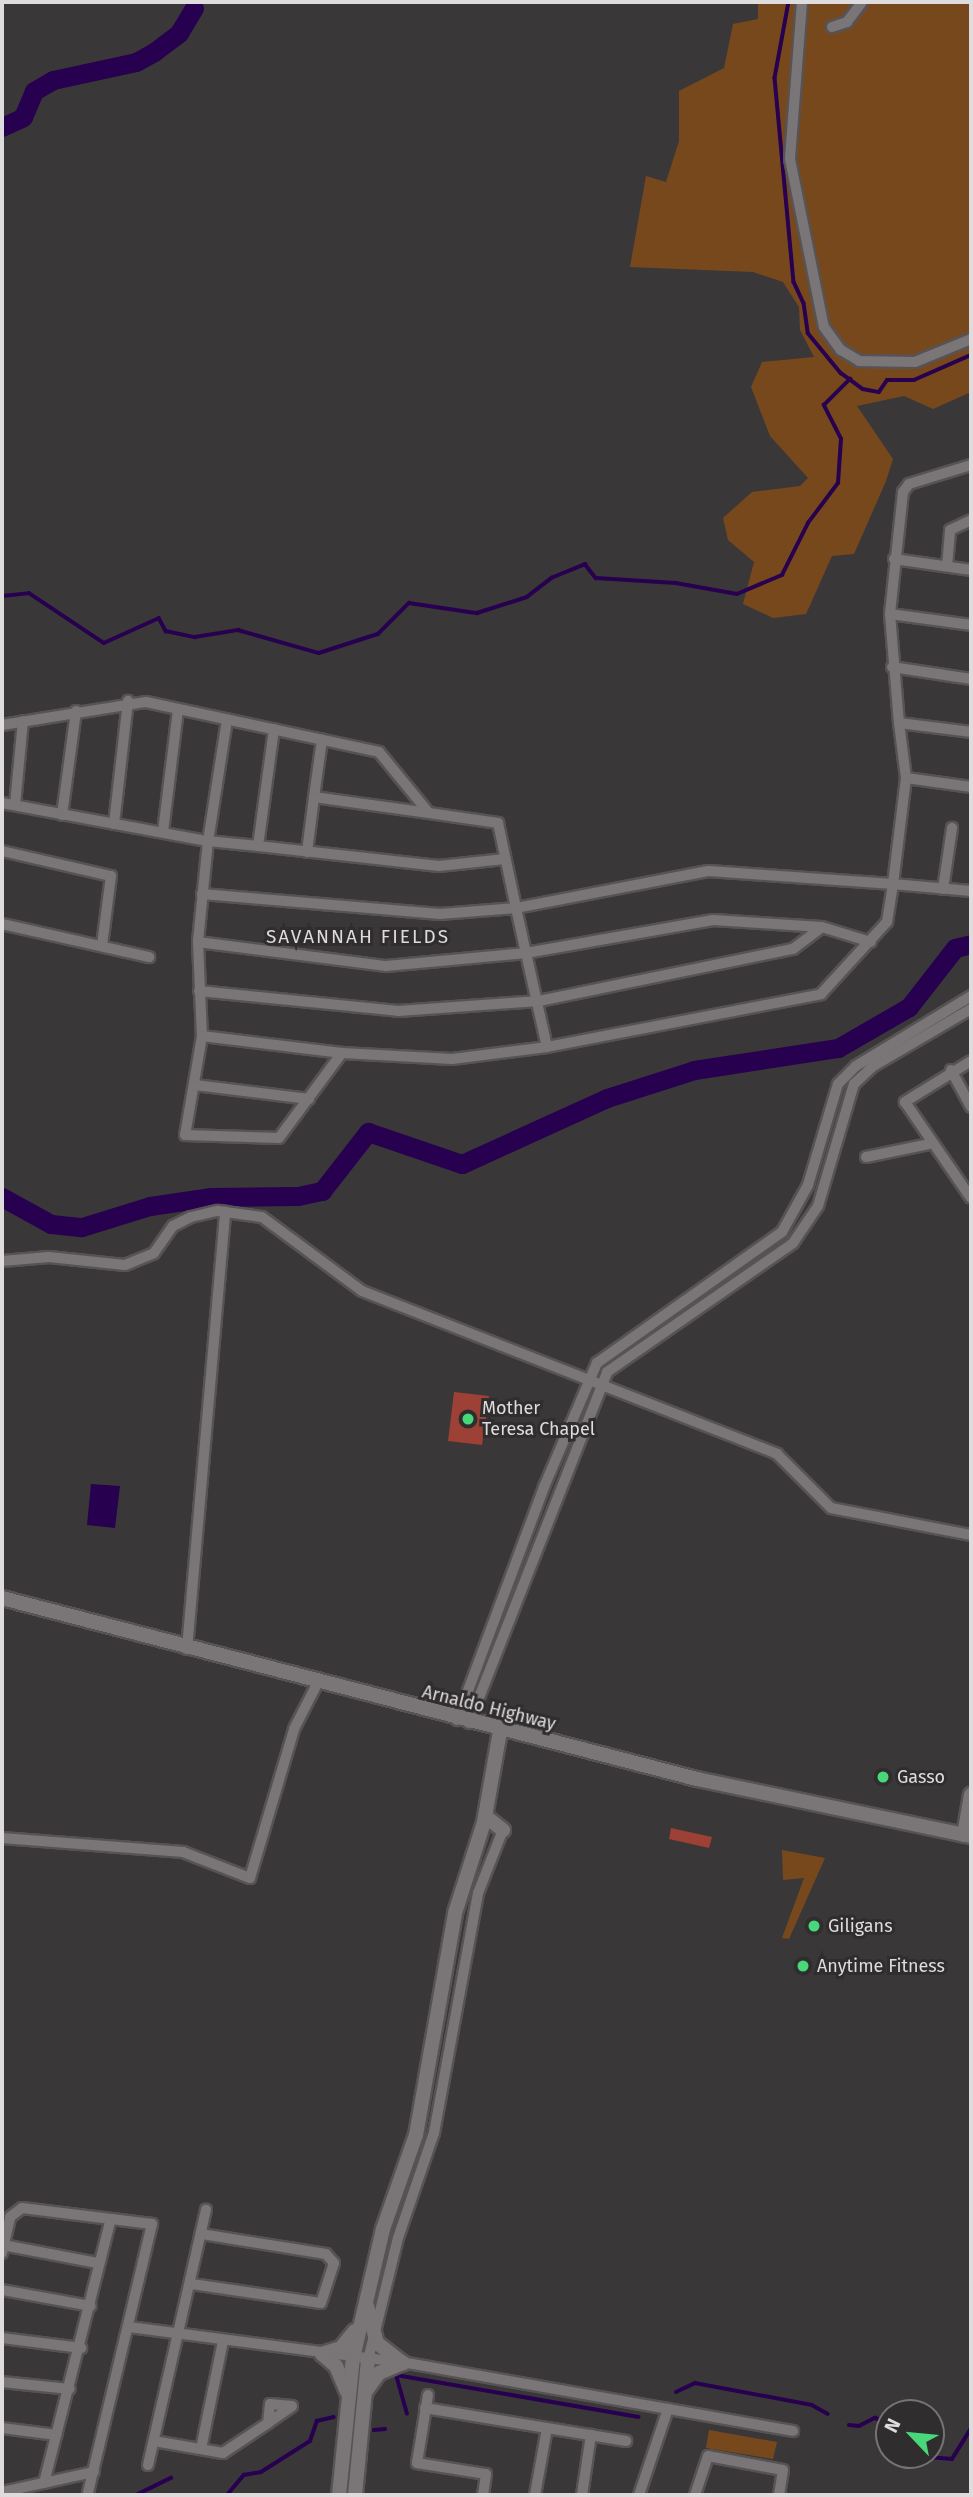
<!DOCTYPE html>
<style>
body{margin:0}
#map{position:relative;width:973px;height:2497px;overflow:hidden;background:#3a3738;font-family:"Fira Sans",sans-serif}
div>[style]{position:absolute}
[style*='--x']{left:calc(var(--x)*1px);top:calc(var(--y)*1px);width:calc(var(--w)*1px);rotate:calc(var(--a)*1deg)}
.green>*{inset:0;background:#78481d}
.water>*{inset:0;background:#270050}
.stream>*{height:3.5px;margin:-1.75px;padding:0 1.75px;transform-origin:1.75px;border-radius:1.75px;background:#270050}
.river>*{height:19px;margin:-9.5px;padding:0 9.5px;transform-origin:9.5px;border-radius:9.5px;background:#270050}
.building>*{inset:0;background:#9d4035}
.roads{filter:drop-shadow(2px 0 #575354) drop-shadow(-2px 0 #575354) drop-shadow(0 2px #575354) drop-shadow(0 -2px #575354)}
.street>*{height:10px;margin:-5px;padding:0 5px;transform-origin:5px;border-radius:5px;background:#7a7577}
.secondary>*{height:14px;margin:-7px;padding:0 7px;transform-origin:7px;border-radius:7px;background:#7a7577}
.dots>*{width:19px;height:19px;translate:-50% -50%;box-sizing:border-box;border:4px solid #302d2e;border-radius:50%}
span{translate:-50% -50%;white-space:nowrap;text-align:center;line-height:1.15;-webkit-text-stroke:6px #302d2e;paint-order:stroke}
.poi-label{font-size:18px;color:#dfdcdd}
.left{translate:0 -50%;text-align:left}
.street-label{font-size:18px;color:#dfdcdd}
.neighbourhood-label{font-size:19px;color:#dfdbdc;letter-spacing:2px}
.frame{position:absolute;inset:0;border:4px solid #dfdcdd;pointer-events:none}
.north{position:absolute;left:875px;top:2399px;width:70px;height:70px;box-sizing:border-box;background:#302d2e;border:2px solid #767374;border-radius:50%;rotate:296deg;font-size:19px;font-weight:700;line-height:28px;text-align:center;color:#dfdcdd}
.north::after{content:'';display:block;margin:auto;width:24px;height:32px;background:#48d779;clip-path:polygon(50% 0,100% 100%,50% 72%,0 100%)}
</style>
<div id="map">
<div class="green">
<i style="clip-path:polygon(758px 2px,971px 2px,971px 392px,933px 409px,904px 396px,857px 406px,893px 459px,886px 481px,854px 554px,832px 556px,806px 614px,773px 618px,743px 604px,754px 562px,728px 540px,723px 518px,752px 492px,800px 486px,808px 478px,770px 436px,751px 387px,762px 362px,814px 357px,800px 330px,799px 307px,783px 282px,753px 272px,630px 267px,646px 176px,666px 182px,679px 141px,679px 91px,724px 68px,733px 24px,758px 19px)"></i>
<i style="clip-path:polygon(782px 1850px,825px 1858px,789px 1939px,782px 1938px,804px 1878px,783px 1880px)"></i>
<i style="clip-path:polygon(709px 2430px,777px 2442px,773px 2459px,706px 2448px)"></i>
</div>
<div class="water">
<i style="clip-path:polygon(91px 1484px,120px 1486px,115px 1528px,87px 1525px)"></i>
</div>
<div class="stream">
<i style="--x:789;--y:2;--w:77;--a:100.4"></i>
<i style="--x:775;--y:78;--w:205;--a:84.7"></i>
<i style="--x:794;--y:282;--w:23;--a:65"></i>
<i style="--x:804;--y:303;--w:30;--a:82"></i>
<i style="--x:808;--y:333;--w:52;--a:50.5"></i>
<i style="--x:841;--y:373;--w:27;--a:36"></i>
<i style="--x:863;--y:389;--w:16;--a:11"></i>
<i style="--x:879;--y:392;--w:14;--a:-56"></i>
<i style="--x:887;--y:380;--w:27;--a:0"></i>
<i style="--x:914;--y:380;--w:62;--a:-23.7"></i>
<i style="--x:2;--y:596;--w:27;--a:-6"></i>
<i style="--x:29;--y:593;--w:90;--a:33.7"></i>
<i style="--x:104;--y:643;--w:60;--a:-24.4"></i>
<i style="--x:159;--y:618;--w:15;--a:62"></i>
<i style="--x:166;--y:631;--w:30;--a:12"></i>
<i style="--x:195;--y:637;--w:44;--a:-9.2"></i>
<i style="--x:238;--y:630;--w:84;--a:15.9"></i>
<i style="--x:319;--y:653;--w:62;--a:-17.9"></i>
<i style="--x:378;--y:634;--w:44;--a:-45"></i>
<i style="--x:409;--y:603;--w:69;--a:8.4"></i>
<i style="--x:477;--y:613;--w:52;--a:-17.7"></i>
<i style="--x:527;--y:597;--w:31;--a:-38"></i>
<i style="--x:551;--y:578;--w:37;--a:-22"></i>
<i style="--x:585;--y:564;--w:18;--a:52"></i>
<i style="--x:596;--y:578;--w:80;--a:3.6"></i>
<i style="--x:676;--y:583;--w:62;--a:10.2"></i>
<i style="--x:737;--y:594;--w:49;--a:-22.9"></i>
<i style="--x:782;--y:575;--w:58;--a:-63.4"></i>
<i style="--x:808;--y:523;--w:50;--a:-53.1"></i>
<i style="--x:838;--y:483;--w:44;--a:-86.1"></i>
<i style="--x:841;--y:439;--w:38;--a:-117"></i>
<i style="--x:824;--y:405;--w:37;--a:-45"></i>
<i style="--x:676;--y:2392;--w:21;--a:-25"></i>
<i style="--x:695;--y:2383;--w:119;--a:10.6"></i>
<i style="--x:812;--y:2405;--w:18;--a:29"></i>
<i style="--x:407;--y:2414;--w:41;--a:-105.8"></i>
<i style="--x:396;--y:2375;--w:246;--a:9.8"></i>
<i style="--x:849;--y:2425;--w:10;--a:6"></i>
<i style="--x:859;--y:2426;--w:18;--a:-27"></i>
<i style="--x:875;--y:2418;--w:9;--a:18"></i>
<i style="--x:884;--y:2421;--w:18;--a:74"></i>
<i style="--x:374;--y:2430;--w:11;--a:-5"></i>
<i style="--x:904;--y:2455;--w:48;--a:4.8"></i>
<i style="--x:952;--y:2459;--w:36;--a:-58"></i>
<i style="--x:136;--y:2495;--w:39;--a:-26"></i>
<i style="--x:227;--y:2495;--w:26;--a:-50"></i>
<i style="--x:244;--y:2475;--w:17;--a:-10"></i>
<i style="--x:261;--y:2472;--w:58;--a:-32.3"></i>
<i style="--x:310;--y:2441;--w:21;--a:-71"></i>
<i style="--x:317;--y:2421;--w:17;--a:-13"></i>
</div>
<div class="river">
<i style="--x:2;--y:127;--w:23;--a:-25"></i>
<i style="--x:23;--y:117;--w:28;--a:-67"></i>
<i style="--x:34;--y:91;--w:22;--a:-30"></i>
<i style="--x:53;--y:80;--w:85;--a:-12.2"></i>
<i style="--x:136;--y:62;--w:21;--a:-29"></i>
<i style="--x:154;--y:52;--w:31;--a:-37"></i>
<i style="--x:179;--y:33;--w:29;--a:-59"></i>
<i style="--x:2;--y:1197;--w:56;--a:28.9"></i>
<i style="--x:51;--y:1224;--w:31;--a:6"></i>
<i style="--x:82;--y:1227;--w:71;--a:-17.2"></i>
<i style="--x:150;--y:1206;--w:62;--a:-8.4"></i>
<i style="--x:211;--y:1197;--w:87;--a:-0.7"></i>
<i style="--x:298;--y:1196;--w:25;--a:-12"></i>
<i style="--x:322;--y:1191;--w:75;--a:-52.1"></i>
<i style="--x:368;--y:1132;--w:99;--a:18.8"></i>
<i style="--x:462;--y:1164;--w:159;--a:-24.5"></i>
<i style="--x:607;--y:1098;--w:91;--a:-17.8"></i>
<i style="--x:694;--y:1070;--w:146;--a:-8.7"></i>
<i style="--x:838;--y:1048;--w:82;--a:-30"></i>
<i style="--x:909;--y:1007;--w:75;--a:-52.1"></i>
<i style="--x:955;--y:948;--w:16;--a:-14"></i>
</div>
<div class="building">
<i style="clip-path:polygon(454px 1392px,489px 1396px,482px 1445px,448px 1441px)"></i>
<i style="clip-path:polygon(671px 1828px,712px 1837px,709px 1848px,669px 1839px)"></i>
</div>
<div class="roads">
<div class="street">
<i style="--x:802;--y:2;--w:157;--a:94.4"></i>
<i style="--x:790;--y:159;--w:171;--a:78.6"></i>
<i style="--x:824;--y:327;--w:29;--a:54"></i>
<i style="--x:841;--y:350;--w:21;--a:31"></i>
<i style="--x:859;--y:361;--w:56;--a:1"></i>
<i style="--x:915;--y:362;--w:61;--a:-22.3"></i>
<i style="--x:832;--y:27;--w:16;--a:-18"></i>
<i style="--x:847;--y:22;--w:25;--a:-53"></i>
<i style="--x:971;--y:465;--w:65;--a:163"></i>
<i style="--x:909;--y:484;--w:10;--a:127"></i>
<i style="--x:903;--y:492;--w:123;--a:96.1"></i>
<i style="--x:890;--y:614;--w:109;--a:85.3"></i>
<i style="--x:899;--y:723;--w:73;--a:7.1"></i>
<i style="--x:894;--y:559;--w:78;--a:8.1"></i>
<i style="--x:947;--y:566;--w:36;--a:-85"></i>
<i style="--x:950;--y:530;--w:23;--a:-25"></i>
<i style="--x:890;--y:614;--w:82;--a:7.7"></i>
<i style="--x:892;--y:667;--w:80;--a:8.6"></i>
<i style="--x:227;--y:720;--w:122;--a:98.9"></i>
<i style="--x:208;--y:841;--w:50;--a:5.7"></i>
<i style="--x:258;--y:846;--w:118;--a:-82.2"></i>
<i style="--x:899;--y:723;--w:55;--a:82.7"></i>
<i style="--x:906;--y:778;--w:66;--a:7.9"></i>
<i style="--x:2;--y:725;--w:146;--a:-9.1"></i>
<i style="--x:146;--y:702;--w:238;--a:12.1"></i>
<i style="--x:379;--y:752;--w:79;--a:50.7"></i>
<i style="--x:429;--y:813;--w:70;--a:8.2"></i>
<i style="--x:498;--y:823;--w:87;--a:78"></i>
<i style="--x:516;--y:908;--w:76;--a:175.5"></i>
<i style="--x:440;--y:914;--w:239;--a:-175.2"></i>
<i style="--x:906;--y:778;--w:107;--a:97"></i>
<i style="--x:893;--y:884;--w:78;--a:5.1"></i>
<i style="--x:314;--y:797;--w:58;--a:-82"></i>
<i style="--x:2;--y:803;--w:209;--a:10.5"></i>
<i style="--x:208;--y:841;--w:101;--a:95.7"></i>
<i style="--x:198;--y:942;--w:94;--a:87.6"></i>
<i style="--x:202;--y:1036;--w:100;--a:99.7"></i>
<i style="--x:185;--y:1135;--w:94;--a:1.8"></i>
<i style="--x:279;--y:1138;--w:106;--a:-53.5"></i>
<i style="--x:342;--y:1053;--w:110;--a:3.1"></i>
<i style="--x:452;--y:1059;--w:96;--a:-7.2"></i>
<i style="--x:547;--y:1047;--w:279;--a:-10.9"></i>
<i style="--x:821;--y:994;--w:98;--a:-47.5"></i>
<i style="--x:887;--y:922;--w:38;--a:-81"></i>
<i style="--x:893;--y:884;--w:185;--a:-176"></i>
<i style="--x:708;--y:871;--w:196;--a:169.1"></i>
<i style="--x:516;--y:908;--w:46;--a:77.5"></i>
<i style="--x:526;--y:953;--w:190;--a:-10"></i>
<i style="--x:713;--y:920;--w:109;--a:3.7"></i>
<i style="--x:15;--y:805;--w:84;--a:-84.6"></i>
<i style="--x:62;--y:815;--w:105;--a:-82.3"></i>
<i style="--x:114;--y:824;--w:124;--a:-83.5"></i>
<i style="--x:163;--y:832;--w:124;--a:-83"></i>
<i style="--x:258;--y:846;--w:182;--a:6.3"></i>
<i style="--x:439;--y:866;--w:66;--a:-6.1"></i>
<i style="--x:2;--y:851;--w:112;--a:12.9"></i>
<i style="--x:111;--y:876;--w:70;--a:97.4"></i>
<i style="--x:307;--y:852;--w:55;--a:-82.7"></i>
<i style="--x:314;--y:797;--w:116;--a:7.9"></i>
<i style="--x:943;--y:889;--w:62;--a:-81.6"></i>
<i style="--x:2;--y:924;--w:151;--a:12.7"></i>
<i style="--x:198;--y:942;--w:190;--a:7.3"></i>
<i style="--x:386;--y:966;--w:141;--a:-5.3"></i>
<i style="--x:526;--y:953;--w:96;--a:77.4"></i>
<i style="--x:199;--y:991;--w:200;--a:5.7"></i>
<i style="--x:398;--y:1011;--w:141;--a:-4.1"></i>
<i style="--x:539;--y:1001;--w:259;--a:-11.6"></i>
<i style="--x:793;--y:949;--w:36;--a:-37"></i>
<i style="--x:822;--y:927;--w:51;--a:17"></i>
<i style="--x:202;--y:1036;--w:141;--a:6.9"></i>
<i style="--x:971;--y:1061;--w:78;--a:148.2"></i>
<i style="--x:905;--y:1102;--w:116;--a:55.5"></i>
<i style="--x:951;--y:1070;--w:42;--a:61.6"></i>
<i style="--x:195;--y:1085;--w:115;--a:7"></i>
<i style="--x:866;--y:1157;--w:64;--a:-11.7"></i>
<i style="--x:2;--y:1261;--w:47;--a:-4.9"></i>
<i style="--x:49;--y:1257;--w:76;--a:6"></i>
<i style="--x:125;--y:1265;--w:31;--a:-22"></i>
<i style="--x:154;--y:1253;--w:33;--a:-55"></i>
<i style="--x:173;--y:1226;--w:20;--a:-27"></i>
<i style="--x:191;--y:1217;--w:28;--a:-13"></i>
<i style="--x:218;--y:1211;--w:44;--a:7.8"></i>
<i style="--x:262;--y:1217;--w:124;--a:36.5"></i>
<i style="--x:362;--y:1291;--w:446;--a:21.4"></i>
<i style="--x:777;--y:1454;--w:76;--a:45"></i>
<i style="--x:831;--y:1508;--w:143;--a:10.9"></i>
<i style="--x:187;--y:1649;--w:439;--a:-85"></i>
<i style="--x:457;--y:1720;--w:249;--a:-69.5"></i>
<i style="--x:544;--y:1487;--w:135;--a:-66.9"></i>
<i style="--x:597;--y:1363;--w:227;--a:-35.3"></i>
<i style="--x:782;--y:1232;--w:54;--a:-61"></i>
<i style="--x:808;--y:1185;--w:105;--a:-73.5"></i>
<i style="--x:838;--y:1084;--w:25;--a:-45"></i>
<i style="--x:856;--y:1066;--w:135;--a:-31.3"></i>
<i style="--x:469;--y:1723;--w:377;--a:-68.5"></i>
<i style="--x:607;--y:1372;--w:226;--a:-34.7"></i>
<i style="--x:793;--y:1243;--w:45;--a:-56"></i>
<i style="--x:818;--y:1206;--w:127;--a:-73.6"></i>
<i style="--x:854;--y:1084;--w:25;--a:-43"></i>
<i style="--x:872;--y:1067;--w:115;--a:-30.4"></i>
<i style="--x:2;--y:1838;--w:182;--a:4.4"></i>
<i style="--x:183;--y:1852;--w:72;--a:21.2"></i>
<i style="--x:250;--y:1878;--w:155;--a:-73.5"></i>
<i style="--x:294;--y:1729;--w:53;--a:-62.9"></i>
<i style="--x:3;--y:2245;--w:96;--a:10.8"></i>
<i style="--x:2;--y:2253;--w:37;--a:-77"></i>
<i style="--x:10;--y:2217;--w:15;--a:-37"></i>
<i style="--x:22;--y:2208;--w:131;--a:7"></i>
<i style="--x:152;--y:2224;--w:277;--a:103.4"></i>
<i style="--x:192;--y:2284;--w:130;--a:8.4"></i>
<i style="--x:321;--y:2303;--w:42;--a:-72"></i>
<i style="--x:334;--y:2263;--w:12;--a:-132"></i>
<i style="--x:326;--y:2254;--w:127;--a:-170.9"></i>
<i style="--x:2;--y:2290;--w:90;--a:10.2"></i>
<i style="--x:129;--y:2327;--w:286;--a:7.4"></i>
<i style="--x:413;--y:2364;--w:386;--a:10"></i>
<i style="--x:2;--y:2338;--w:80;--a:7.2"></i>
<i style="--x:368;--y:2360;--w:126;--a:-76.2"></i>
<i style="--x:398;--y:2238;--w:111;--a:-71.1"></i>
<i style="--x:434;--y:2133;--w:244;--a:-79.6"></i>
<i style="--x:478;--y:1893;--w:68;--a:-68.4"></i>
<i style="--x:2;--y:2382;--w:68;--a:5.9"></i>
<i style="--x:428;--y:2395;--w:69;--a:99.2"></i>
<i style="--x:417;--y:2463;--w:70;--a:9.1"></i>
<i style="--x:486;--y:2474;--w:21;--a:98"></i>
<i style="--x:425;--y:2408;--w:204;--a:9.3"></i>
<i style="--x:2;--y:2428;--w:55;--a:7.3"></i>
<i style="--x:154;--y:2441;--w:70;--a:9.9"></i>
<i style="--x:223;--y:2453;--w:54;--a:-33.7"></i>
<i style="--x:268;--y:2423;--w:29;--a:-35"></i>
<i style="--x:292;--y:2406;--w:22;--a:-175"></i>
<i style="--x:270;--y:2404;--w:19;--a:96"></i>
<i style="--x:201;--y:2449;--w:110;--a:-78.5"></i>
<i style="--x:148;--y:2465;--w:262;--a:-77.2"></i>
<i style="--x:44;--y:2483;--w:272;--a:-75.8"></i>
<i style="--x:2;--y:2492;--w:94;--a:-12.3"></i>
<i style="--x:535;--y:2495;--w:68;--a:-79.8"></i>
<i style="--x:582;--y:2495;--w:61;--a:-81.5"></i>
<i style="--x:639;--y:2495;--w:91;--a:-71.4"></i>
<i style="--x:695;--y:2495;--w:41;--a:-71.6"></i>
<i style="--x:708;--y:2456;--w:76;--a:10.6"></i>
<i style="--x:783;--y:2470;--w:25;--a:99"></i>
</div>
<div class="secondary">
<i style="--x:2;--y:1598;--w:718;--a:14.6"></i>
<i style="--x:697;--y:1779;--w:280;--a:11.8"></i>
<i style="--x:485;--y:1816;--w:23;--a:38"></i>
<i style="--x:964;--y:1835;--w:41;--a:-80.1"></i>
<i style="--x:367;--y:2306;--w:38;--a:75"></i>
<i style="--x:377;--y:2343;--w:33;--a:38"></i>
<i style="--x:322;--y:2354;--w:20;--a:-18"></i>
<i style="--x:341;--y:2348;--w:22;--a:-51"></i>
<i style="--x:322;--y:2354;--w:18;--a:41"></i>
<i style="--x:336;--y:2366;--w:28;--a:67"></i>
<i style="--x:366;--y:2391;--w:22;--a:-54"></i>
<i style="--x:379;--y:2373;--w:26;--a:-23"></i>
<i style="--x:339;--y:2495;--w:138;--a:-84.2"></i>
<i style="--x:353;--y:2358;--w:132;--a:-76.9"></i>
<i style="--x:383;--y:2229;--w:100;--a:-70.7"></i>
<i style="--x:416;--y:2135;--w:225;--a:-80"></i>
<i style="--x:455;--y:1913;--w:96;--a:-72.3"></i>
<i style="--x:484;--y:1822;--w:92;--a:-80"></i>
<i style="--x:355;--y:2495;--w:136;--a:-84.5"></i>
</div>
</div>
<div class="dots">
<i style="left:468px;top:1419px;background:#48d779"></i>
<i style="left:883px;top:1777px;background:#48d779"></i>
<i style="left:814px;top:1926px;background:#48d779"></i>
<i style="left:803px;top:1966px;background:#48d779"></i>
</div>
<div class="poi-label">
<span class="left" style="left:482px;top:1419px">Mother<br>Teresa Chapel</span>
<span class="left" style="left:897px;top:1777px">Gasso</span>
<span class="left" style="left:828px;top:1926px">Giligans</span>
<span class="left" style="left:817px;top:1966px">Anytime Fitness</span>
</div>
<div class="street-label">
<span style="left:489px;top:1708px;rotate:14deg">Arnaldo Highway</span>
</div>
<div class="neighbourhood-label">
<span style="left:358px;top:937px">SAVANNAH FIELDS</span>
</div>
<div class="frame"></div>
<div class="north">N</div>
</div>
